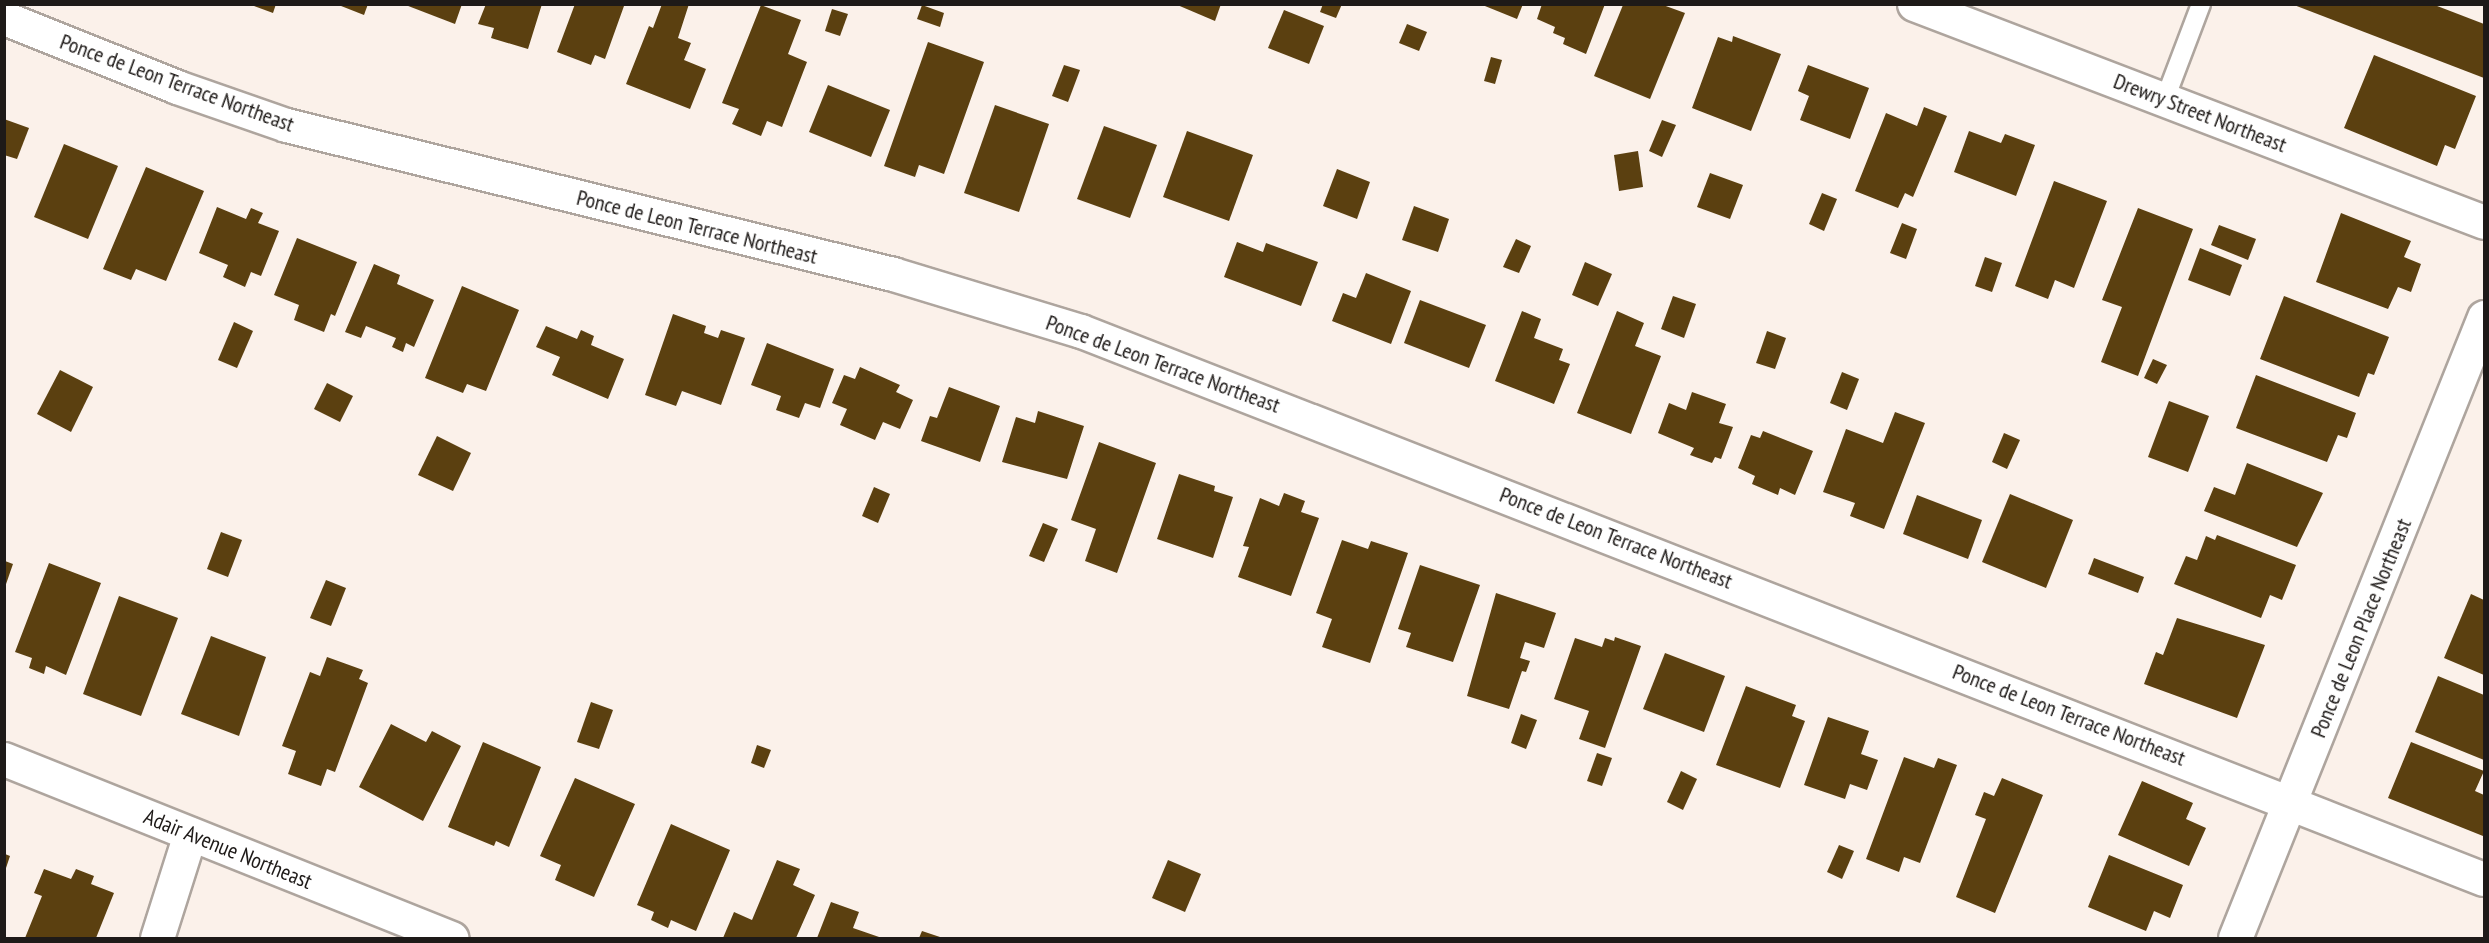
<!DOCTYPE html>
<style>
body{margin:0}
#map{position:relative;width:2489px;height:943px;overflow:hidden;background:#fbf1ea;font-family:"PT Sans Narrow",sans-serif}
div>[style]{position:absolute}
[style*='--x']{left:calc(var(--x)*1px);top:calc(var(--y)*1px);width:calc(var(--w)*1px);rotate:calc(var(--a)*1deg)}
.building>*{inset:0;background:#5b4010}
.roads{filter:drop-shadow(2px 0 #aea59e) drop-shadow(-2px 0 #aea59e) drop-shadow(0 2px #aea59e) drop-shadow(0 -2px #aea59e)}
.service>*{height:18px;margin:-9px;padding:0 9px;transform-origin:9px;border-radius:9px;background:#fff}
.minor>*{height:33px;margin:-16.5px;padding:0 16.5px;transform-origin:16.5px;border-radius:16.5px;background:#fff}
span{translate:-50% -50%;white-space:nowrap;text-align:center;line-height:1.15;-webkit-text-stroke:6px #fff;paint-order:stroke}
.street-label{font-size:22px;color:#1e1a18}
.frame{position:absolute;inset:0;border:6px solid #1e1a18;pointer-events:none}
</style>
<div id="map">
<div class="building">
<i style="clip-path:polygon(249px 4px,276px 4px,273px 13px)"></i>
<i style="clip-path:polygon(336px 4px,368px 4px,364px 15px)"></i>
<i style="clip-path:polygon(403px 4px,462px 4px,455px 24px)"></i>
<i style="clip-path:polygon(486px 4px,542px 4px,528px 49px,491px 38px,494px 28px,478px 24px)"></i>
<i style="clip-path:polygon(575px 4px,624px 6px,605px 59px,595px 55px,591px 65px,557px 52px)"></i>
<i style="clip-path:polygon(662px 4px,689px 4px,678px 38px,691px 43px,684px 60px,706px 69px,690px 109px,626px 84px,649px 26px,653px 28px)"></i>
<i style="clip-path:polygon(1175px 4px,1221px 4px,1215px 21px)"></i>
<i style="clip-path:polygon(1323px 4px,1342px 4px,1336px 18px,1320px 12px)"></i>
<i style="clip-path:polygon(1480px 4px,1523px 4px,1517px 19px)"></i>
<i style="clip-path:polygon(1542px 4px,1605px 4px,1586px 54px,1563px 44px,1565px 38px,1553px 33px,1555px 27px,1537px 19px)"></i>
<i style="clip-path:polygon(2432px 4px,2484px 24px,2484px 78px,2294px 5px)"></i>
<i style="clip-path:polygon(761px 5px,801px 20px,788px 54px,807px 62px,782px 127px,767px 121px,761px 136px,732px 124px,739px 109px,722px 103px)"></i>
<i style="clip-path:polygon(922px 5px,944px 13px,940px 27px,917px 19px)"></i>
<i style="clip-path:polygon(1623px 5px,1663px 5px,1685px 13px,1650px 99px,1594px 76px)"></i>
<i style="clip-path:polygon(832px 9px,848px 14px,840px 36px,825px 31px)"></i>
<i style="clip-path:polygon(1284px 10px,1324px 26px,1309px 64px,1268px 48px)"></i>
<i style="clip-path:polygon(1407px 24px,1427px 32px,1419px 51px,1399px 43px)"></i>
<i style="clip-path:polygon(1733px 36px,1781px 54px,1751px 131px,1692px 108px,1718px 37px,1732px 42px)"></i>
<i style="clip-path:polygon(928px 42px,984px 62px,944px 174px,919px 165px,915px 177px,884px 166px)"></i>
<i style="clip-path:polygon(2374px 55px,2476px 96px,2455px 149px,2445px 145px,2437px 166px,2344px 128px)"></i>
<i style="clip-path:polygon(1491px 57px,1502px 60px,1495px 84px,1484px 81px)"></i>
<i style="clip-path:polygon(1064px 65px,1080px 70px,1068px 102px,1052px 96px)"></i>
<i style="clip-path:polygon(1808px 65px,1869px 88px,1850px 139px,1800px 120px,1809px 96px,1798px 91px)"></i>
<i style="clip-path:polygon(828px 85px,890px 110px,871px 157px,809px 132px)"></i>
<i style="clip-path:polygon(995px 105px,1049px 124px,1019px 212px,964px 193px)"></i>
<i style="clip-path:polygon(1924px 107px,1947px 116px,1913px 197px,1905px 193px,1898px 208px,1855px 191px,1886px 113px,1917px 126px)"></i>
<i style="clip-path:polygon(4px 119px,29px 128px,17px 159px,4px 155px)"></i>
<i style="clip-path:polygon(1662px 120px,1676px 125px,1662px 157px,1649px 151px)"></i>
<i style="clip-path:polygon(1104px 126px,1157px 145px,1130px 218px,1077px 199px)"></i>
<i style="clip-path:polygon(1187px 131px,1253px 155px,1229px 221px,1163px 197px)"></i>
<i style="clip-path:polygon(1969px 131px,2001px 143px,2005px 134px,2035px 145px,2016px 196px,1954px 172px)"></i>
<i style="clip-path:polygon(64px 144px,118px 166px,88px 239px,34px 217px)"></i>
<i style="clip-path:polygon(1638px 151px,1643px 187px,1619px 191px,1614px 155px)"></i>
<i style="clip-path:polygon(146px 167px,204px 191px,166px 281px,136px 269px,131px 280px,103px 269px)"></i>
<i style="clip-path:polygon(1337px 169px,1370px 182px,1357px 219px,1323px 206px)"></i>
<i style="clip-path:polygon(1710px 173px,1743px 185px,1730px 219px,1697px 207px)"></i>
<i style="clip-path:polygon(2054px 181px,2107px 201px,2074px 288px,2055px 280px,2048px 299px,2015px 286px)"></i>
<i style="clip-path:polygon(1822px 193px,1837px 199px,1824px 231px,1809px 224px)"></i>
<i style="clip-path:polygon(1414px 206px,1449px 219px,1438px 252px,1402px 240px)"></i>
<i style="clip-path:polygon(217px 207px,246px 219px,251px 208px,263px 213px,258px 223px,279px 231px,261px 276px,251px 272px,245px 287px,223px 277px,228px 265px,199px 253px)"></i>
<i style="clip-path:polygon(2138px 208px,2193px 229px,2138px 376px,2101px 362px,2122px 307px,2102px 300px)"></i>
<i style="clip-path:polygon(2341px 213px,2411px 241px,2404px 257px,2421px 264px,2411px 292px,2398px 287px,2388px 309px,2316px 282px)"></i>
<i style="clip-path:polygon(1902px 223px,1917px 229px,1906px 259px,1890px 253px)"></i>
<i style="clip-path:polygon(2219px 225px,2256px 239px,2248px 260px,2211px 245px)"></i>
<i style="clip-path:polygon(297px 238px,357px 262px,335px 316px,331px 314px,324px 332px,294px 320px,299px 305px,274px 295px)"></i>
<i style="clip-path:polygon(1516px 239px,1531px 246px,1519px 273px,1503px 267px)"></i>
<i style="clip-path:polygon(1237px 242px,1263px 252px,1266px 243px,1318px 262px,1301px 306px,1224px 277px)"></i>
<i style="clip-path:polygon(2200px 248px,2242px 265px,2230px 296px,2188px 280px)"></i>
<i style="clip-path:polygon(1985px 257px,2002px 263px,1992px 292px,1975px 286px)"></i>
<i style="clip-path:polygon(1585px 262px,1612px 274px,1598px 306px,1572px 295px)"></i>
<i style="clip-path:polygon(374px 264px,400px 275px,397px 284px,434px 300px,414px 347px,406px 343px,403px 352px,392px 347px,396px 338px,366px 326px,361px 338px,345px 332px)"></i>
<i style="clip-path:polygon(1366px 273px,1411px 291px,1391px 344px,1332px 321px,1343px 293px,1356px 298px)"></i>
<i style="clip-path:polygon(462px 286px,519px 310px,486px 391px,467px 384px,463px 393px,425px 378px)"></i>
<i style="clip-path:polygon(1673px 296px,1696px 304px,1684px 338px,1661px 329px)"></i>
<i style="clip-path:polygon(2284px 296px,2389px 337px,2374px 375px,2368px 373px,2359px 397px,2260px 359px)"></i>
<i style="clip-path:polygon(1420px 300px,1486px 325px,1469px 368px,1404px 343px)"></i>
<i style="clip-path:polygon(1522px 311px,1541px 319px,1534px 338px,1563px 349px,1559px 360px,1570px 364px,1554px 404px,1495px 381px)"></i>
<i style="clip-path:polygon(1617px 311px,1644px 323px,1635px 346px,1661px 356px,1631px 434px,1577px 413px)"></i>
<i style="clip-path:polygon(673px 314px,706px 326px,704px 333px,718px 338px,721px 330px,745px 338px,721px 405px,682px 391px,676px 406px,645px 395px)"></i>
<i style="clip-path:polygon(234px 322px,253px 331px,237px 368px,218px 360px)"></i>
<i style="clip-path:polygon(546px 326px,577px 339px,581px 330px,594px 336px,591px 345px,624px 359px,608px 399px,552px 375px,560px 357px,536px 347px)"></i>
<i style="clip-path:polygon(1767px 331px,1786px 338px,1775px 369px,1756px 363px)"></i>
<i style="clip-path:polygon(767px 343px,834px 369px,820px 408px,805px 403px,799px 418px,776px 410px,781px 396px,751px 385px)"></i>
<i style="clip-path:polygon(2153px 359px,2167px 365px,2157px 384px,2144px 378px)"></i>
<i style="clip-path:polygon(860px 367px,900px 385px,896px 392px,913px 400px,900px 429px,883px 422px,875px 440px,840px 425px,847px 409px,832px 403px,844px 375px,855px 379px)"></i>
<i style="clip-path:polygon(60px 370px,93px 387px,71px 432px,37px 414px)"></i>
<i style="clip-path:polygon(1842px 372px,1859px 379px,1847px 410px,1830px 403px)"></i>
<i style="clip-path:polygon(2256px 375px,2356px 413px,2347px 438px,2338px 435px,2327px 462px,2236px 428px)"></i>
<i style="clip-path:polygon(327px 383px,353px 396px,340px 422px,314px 409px)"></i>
<i style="clip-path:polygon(949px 387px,1000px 406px,980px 462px,921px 441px,930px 416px,937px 418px)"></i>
<i style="clip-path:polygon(1692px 392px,1726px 404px,1719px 423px,1733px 427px,1721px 459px,1715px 457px,1712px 463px,1690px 455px,1694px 448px,1658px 433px,1669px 403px,1686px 410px)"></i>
<i style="clip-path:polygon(2169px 401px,2209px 416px,2188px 472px,2148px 457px)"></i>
<i style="clip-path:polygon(1038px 411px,1084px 426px,1067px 479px,1002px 462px,1016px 417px,1035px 423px)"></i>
<i style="clip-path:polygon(1895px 412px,1925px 423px,1884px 529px,1850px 516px,1855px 503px,1823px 492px,1846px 429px,1883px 443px)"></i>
<i style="clip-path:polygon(1763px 431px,1813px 451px,1795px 495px,1780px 488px,1778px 495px,1752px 484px,1755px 476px,1738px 468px,1751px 435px,1760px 438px)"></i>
<i style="clip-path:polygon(2004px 433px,2020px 440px,2007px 469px,1992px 462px)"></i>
<i style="clip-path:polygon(437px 436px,471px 453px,453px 491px,418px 475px)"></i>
<i style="clip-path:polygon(1099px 442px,1156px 463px,1117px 573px,1085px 561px,1096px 529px,1071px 520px)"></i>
<i style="clip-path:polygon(2247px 463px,2323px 493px,2297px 547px,2204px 511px,2214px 487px,2235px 495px)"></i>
<i style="clip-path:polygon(1179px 474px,1215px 486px,1214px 491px,1233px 497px,1213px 558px,1157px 539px)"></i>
<i style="clip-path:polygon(874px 487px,890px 494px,878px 523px,862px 516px)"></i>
<i style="clip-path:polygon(1284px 493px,1305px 501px,1301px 512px,1319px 518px,1291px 596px,1238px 577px,1249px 547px,1243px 546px,1260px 498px,1279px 506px)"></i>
<i style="clip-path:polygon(2010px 494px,2073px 520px,2046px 588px,1982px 562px)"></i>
<i style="clip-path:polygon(1917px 495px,1982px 520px,1968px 559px,1903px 534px)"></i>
<i style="clip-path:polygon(1043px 523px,1058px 529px,1044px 562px,1029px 556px)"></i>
<i style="clip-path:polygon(221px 532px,242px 540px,228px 577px,207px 569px)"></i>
<i style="clip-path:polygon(2217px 535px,2296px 565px,2282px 600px,2270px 595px,2261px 618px,2174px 584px,2186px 556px,2197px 560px,2206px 536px,2215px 540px)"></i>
<i style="clip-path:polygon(1342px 540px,1368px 549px,1371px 541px,1408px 553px,1370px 663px,1322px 647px,1332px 619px,1316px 613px)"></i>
<i style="clip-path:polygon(2094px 558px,2144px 577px,2138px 593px,2088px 574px)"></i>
<i style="clip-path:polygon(5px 561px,13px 564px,5px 587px)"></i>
<i style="clip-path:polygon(49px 563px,101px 583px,66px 675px,46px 666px,44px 674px,29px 668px,32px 658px,15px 652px)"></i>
<i style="clip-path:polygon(1420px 565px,1480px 585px,1453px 662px,1406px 647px,1411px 633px,1398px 629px)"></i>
<i style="clip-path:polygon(326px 580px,346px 588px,331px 626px,310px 618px)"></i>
<i style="clip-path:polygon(1496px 593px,1556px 613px,1544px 648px,1525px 642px,1520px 658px,1530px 661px,1526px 672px,1522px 671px,1509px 709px,1467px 696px)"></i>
<i style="clip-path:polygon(2471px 594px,2484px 600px,2484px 675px,2444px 658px)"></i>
<i style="clip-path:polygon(119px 596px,178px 618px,141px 716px,83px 694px)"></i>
<i style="clip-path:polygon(2177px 618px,2265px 645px,2237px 718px,2144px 684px,2156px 652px,2163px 655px)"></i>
<i style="clip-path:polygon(211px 636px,266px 657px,239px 736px,181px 714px)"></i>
<i style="clip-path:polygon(1615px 637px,1641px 646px,1605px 748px,1579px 739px,1589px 711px,1554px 699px,1575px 638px,1602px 647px,1605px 638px,1614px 641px)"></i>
<i style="clip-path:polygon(1665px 653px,1725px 676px,1704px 732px,1643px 709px)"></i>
<i style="clip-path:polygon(327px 657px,363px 670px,359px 679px,368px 683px,335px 772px,327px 769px,321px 786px,288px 774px,296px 751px,282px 746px,310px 672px,320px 676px)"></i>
<i style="clip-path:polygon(2438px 676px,2484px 695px,2484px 760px,2415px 732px)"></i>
<i style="clip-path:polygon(1746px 686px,1796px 705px,1792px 716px,1805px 721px,1780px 788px,1716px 765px)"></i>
<i style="clip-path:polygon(591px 702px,613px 710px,599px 749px,577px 742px)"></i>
<i style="clip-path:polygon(1521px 714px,1537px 720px,1526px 749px,1511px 743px)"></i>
<i style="clip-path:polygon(1828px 717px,1869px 731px,1861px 754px,1878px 760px,1867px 790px,1850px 784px,1845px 799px,1804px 785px)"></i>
<i style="clip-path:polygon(391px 724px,426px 742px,432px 731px,461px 746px,423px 821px,359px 787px)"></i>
<i style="clip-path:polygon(483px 742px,541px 767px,509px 847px,496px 841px,494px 846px,448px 827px)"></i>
<i style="clip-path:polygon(2411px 742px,2484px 771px,2475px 791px,2484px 795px,2483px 836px,2388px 798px)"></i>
<i style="clip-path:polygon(757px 745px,771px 750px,764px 768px,751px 763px)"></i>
<i style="clip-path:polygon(1597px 753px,1612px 758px,1602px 786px,1587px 781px)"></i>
<i style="clip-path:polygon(1904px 757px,1934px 768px,1938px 758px,1957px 765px,1920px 863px,1904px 857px,1899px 872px,1866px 859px)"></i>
<i style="clip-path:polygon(1681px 771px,1697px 779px,1683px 810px,1667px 802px)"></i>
<i style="clip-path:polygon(575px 778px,635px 804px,594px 897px,555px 880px,561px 865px,540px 856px)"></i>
<i style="clip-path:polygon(2002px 778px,2043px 795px,1995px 913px,1956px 897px,1986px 819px,1975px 815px,1984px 792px,1994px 796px)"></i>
<i style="clip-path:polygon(2142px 781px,2193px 803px,2186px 819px,2206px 828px,2189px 866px,2118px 835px)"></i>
<i style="clip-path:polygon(671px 824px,730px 850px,696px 931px,671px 920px,668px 928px,651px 920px,654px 912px,637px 905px)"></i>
<i style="clip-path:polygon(1839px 845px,1854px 851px,1842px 879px,1827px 872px)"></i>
<i style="clip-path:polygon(5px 854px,10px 856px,5px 871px)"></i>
<i style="clip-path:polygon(2109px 855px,2183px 885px,2170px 918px,2154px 911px,2146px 931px,2088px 907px)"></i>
<i style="clip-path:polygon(777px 860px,800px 869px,793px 885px,815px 895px,796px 938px,723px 938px,734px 912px,752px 920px)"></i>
<i style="clip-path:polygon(1168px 860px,1201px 874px,1185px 912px,1152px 898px)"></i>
<i style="clip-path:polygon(44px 869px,71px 879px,76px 869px,94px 876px,91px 884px,114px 893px,96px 938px,25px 938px,42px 896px,34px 893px)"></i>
<i style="clip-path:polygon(831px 902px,859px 912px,853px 928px,882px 938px,817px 938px)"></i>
<i style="clip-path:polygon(922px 931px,943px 938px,919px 938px)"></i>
</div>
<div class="roads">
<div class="service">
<i style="--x:2165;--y:99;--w:102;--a:-69.2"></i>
</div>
<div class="minor">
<i style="--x:1914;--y:4;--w:610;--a:20.93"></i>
<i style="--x:4;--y:18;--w:186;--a:21.7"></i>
<i style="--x:177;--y:87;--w:115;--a:19.2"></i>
<i style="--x:286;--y:125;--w:625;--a:13.79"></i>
<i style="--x:893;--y:274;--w:196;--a:16.9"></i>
<i style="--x:1081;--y:331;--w:1506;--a:21.34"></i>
<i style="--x:4;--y:759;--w:482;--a:21.8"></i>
<i style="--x:157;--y:938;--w:109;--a:-72.4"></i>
<i style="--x:2235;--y:938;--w:669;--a:-68.15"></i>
</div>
</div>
<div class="street-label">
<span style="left:177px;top:83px;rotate:20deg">Ponce de Leon Terrace Northeast</span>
<span style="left:2200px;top:113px;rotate:21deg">Drewry Street Northeast</span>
<span style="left:697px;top:227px;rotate:14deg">Ponce de Leon Terrace Northeast</span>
<span style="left:1163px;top:364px;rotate:20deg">Ponce de Leon Terrace Northeast</span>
<span style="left:1616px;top:538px;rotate:21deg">Ponce de Leon Terrace Northeast</span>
<span style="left:2361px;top:628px;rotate:-68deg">Ponce de Leon Place Northeast</span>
<span style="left:2069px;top:715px;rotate:21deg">Ponce de Leon Terrace Northeast</span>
<span style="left:228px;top:849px;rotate:22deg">Adair Avenue Northeast</span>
</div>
<div class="frame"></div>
</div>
